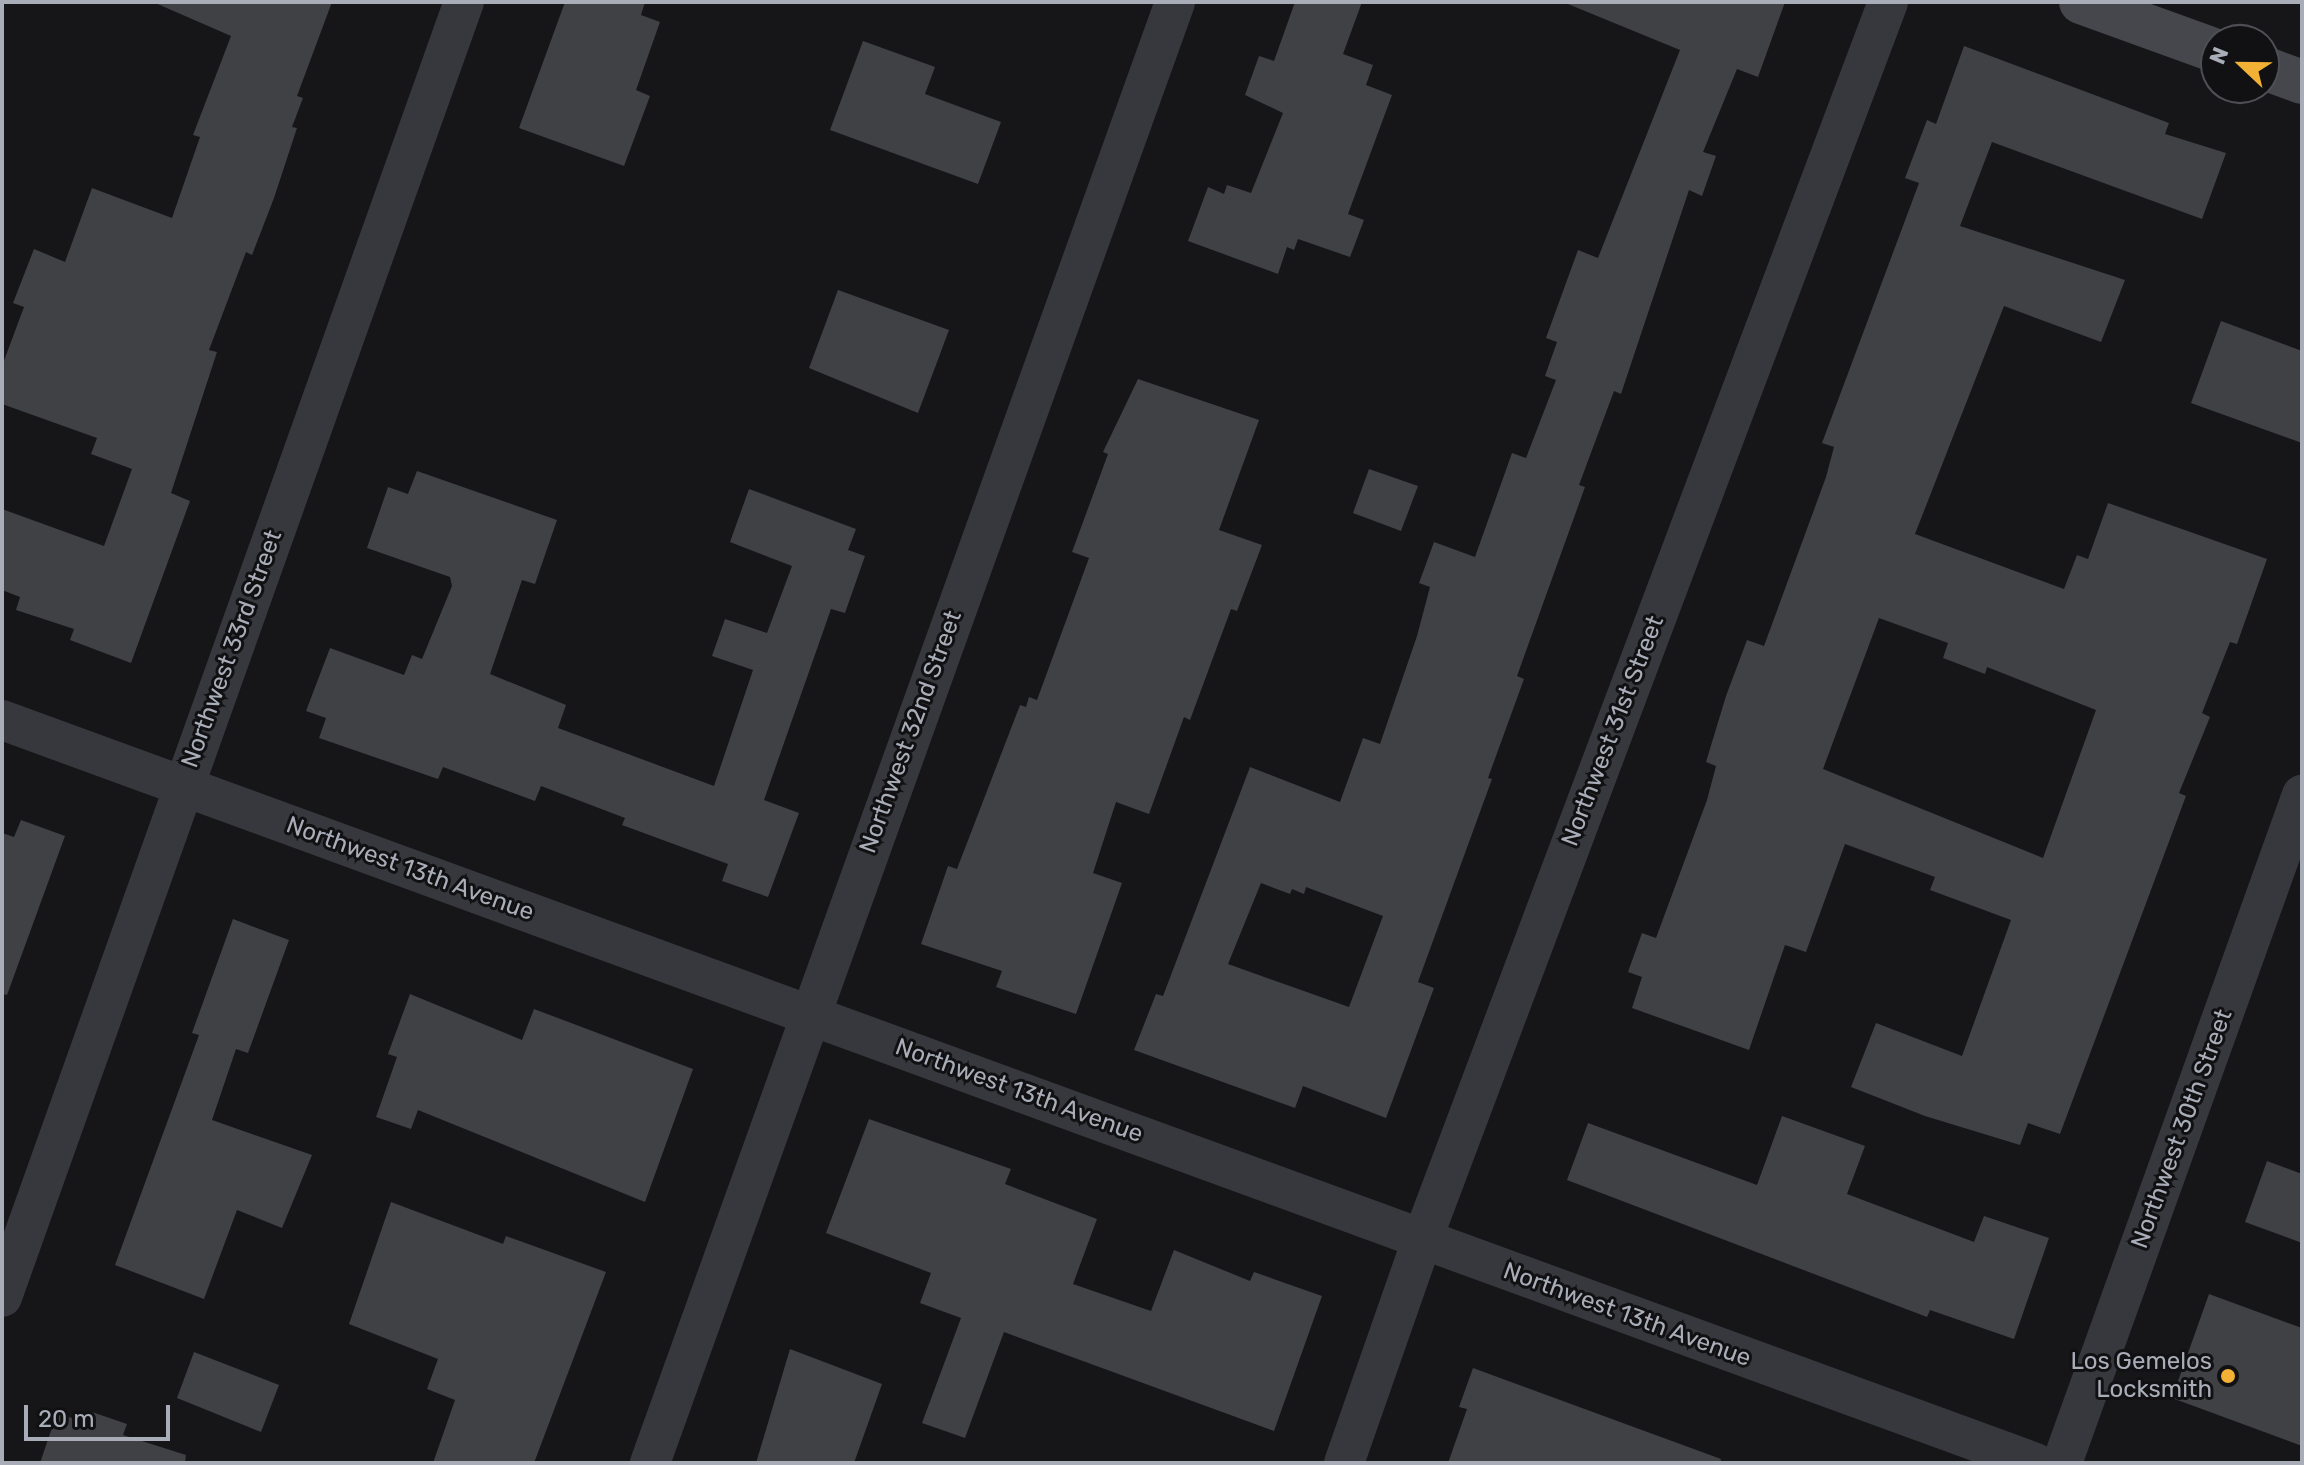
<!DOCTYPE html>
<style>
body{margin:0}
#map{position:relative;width:2304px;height:1465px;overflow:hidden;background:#161618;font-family:Rubik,sans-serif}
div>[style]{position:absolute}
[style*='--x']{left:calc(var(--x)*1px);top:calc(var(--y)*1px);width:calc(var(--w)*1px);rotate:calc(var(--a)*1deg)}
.building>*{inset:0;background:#404145}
.street>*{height:40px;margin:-20px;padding:0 20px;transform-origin:20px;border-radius:20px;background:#37383d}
.secondary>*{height:44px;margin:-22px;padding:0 22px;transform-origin:22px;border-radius:22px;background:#45474d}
.dots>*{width:22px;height:22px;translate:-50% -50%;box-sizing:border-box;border:4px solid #111113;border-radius:50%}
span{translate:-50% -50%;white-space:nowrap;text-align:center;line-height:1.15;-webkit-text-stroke:6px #111113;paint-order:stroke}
.street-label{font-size:24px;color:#a8adb8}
.poi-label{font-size:24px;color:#a8adb8}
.right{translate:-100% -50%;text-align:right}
.frame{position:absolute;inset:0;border:4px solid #a8adb8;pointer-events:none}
.north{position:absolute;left:2200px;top:24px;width:80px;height:80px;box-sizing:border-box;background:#111113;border:2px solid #4d4f55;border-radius:50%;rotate:292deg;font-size:22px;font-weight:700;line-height:32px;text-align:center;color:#a8adb8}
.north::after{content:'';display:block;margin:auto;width:28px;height:36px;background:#f2b134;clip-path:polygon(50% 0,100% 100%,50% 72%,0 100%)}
.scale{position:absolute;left:24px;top:1405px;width:146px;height:36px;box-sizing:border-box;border:4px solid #a8adb8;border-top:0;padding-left:10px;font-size:24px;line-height:28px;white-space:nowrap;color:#a8adb8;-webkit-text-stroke:6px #111113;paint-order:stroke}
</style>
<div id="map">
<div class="building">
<i style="clip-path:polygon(153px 2px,332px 2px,297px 96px,303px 98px,292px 127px,297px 128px,274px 198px,252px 255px,246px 252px,209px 350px,217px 352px,171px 493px,190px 501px,131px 663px,70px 640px,74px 629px,16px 610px,20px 597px,2px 590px,2px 509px,104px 546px,132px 469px,91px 454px,97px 438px,2px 404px,2px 366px,24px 307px,13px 303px,34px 249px,65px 262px,92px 188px,172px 218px,200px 137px,193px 135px,231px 36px)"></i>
<i style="clip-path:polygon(565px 2px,645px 2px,641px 15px,660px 22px,636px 90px,650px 96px,624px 166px,519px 128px)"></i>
<i style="clip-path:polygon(1295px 2px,1362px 2px,1343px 54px,1373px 65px,1366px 85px,1392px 95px,1348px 214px,1364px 220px,1350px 257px,1298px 239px,1294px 250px,1287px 247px,1278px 274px,1188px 241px,1208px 187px,1224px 194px,1227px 185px,1251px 193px,1283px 113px,1245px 95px,1259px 56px,1274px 61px)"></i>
<i style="clip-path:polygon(evenodd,1563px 2px,1785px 2px,1758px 77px,1737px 69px,1703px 152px,1716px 156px,1702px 196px,1689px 190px,1621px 394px,1614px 391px,1579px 485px,1585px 487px,1517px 676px,1524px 679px,1488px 778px,1492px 779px,1418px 982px,1434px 988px,1386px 1118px,1303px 1086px,1295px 1108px,1134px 1050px,1156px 994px,1163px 996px,1250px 767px,1340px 802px,1363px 738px,1380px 744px,1417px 636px,1430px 587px,1419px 583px,1434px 542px,1475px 557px,1512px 453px,1526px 458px,1556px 380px,1545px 376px,1557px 342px,1546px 338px,1578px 250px,1598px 258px,1680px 50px,1563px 2px,1261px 883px,1290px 894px,1292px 889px,1304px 894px,1306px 887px,1383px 916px,1349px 1007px,1228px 964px,1261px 883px)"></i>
<i style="clip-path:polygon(863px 41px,935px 67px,925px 94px,1001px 122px,978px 184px,830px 130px)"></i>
<i style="clip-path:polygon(evenodd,1964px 46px,2169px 123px,2165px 134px,2226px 153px,2202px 219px,1992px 142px,1960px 226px,2125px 280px,2101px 342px,2004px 306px,1915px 534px,2064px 589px,2077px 555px,2088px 559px,2108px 503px,2267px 559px,2237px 644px,2230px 642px,2202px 713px,2210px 717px,2179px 793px,2186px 796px,2060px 1134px,2028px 1123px,2020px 1145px,1925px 1116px,1851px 1087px,1876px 1023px,1962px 1056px,2011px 920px,1930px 890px,1935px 877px,1845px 844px,1806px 952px,1785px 945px,1749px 1050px,1632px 1008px,1642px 977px,1628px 972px,1642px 933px,1656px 938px,1707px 800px,1716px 766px,1706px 762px,1726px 696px,1747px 640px,1764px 646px,1826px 477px,1834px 447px,1822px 443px,1919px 183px,1905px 178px,1927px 120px,1936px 124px,1964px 46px,1879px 618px,1948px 643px,1943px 658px,1985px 674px,1987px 667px,2096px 710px,2043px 858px,1823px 769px,1879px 618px)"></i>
<i style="clip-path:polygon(838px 290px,949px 330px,918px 413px,809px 368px)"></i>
<i style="clip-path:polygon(2221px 321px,2302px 351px,2302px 443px,2191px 403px)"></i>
<i style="clip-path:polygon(1138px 379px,1259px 420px,1219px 530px,1262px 545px,1237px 611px,1231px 609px,1190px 720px,1184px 717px,1149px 814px,1116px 802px,1093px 873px,1122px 883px,1076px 1014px,996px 987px,1002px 971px,921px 944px,948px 866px,957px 869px,1020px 705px,1026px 707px,1029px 697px,1037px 700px,1089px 558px,1072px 552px,1108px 454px,1103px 452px)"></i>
<i style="clip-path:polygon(1369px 469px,1418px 486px,1401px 531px,1353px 513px)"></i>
<i style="clip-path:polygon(417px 471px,557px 520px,535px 584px,522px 580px,490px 674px,566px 705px,558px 728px,714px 786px,753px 670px,712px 656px,725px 619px,767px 633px,792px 566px,730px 542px,749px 489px,856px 529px,848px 550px,865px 556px,845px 613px,831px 609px,764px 800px,799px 813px,768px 897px,722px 881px,728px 864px,622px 825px,625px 818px,541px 786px,535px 801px,443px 767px,438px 779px,319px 738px,326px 718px,306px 711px,330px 648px,404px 675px,412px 655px,422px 659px,452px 586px,450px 577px,367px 548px,388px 487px,408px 494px)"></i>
<i style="clip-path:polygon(21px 820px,65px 836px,7px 995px,2px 994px,2px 833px,14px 837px)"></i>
<i style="clip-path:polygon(233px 919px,289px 940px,248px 1053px,236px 1049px,212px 1120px,312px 1155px,282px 1228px,237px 1210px,204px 1299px,115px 1265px,199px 1035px,192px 1033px)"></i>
<i style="clip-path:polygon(410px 994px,522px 1040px,534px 1009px,693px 1069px,645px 1202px,418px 1110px,411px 1129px,376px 1117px,397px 1057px,388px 1054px)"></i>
<i style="clip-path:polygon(1782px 1116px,1865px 1146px,1847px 1194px,1974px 1242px,1984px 1216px,2049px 1238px,2014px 1339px,1930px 1310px,1927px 1317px,1567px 1180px,1588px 1123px,1757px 1185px)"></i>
<i style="clip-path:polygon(869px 1119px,1011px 1169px,1005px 1184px,1097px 1219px,1073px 1284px,1151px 1311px,1174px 1250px,1250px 1281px,1254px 1272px,1322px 1296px,1274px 1431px,1004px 1332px,965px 1438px,922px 1423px,961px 1318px,920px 1303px,931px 1273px,826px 1233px)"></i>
<i style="clip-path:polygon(2267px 1161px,2302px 1174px,2302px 1243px,2245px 1222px)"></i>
<i style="clip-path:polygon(391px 1202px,503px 1244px,506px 1236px,606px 1272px,534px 1463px,433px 1463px,455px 1400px,427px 1389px,438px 1359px,349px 1324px)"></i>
<i style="clip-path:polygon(2209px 1294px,2302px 1328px,2302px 1446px,2172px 1398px)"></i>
<i style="clip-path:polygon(790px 1349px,882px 1384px,854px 1463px,756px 1463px)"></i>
<i style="clip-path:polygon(194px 1352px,279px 1385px,261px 1432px,177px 1398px)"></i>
<i style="clip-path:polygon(1473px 1368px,1721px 1459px,1720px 1463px,1448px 1463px,1467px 1409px,1459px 1407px)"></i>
<i style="clip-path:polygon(92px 1412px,127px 1424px,123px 1435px,186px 1455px,185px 1463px,40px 1463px,57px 1413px,87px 1423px)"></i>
</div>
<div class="street">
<i style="--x:2;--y:720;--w:2165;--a:20.07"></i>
<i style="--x:2;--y:1297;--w:1375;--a:-70.37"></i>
<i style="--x:650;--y:1463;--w:1552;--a:-70.23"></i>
<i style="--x:1344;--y:1463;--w:236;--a:-70.7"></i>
<i style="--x:1422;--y:1240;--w:1323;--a:-69.37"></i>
<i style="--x:2062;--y:1463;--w:710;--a:-70.24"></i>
</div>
<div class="secondary">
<i style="--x:2081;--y:2;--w:144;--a:19.9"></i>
<i style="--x:2264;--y:68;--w:40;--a:20.2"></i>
</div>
<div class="dots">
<i style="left:2228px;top:1376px;background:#f2b134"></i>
</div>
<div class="street-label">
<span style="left:232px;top:649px;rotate:-70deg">Northwest 33rd Street</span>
<span style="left:1613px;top:731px;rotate:-69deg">Northwest 31st Street</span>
<span style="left:911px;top:732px;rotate:-70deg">Northwest 32nd Street</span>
<span style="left:410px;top:869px;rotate:20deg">Northwest 13th Avenue</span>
<span style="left:1019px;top:1091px;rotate:20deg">Northwest 13th Avenue</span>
<span style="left:2182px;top:1129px;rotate:-70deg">Northwest 30th Street</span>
<span style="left:1627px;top:1315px;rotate:20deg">Northwest 13th Avenue</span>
</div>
<div class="poi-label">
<span class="right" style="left:2212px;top:1376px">Los Gemelos<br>Locksmith</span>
</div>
<div class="frame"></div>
<div class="north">N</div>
<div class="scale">20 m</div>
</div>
